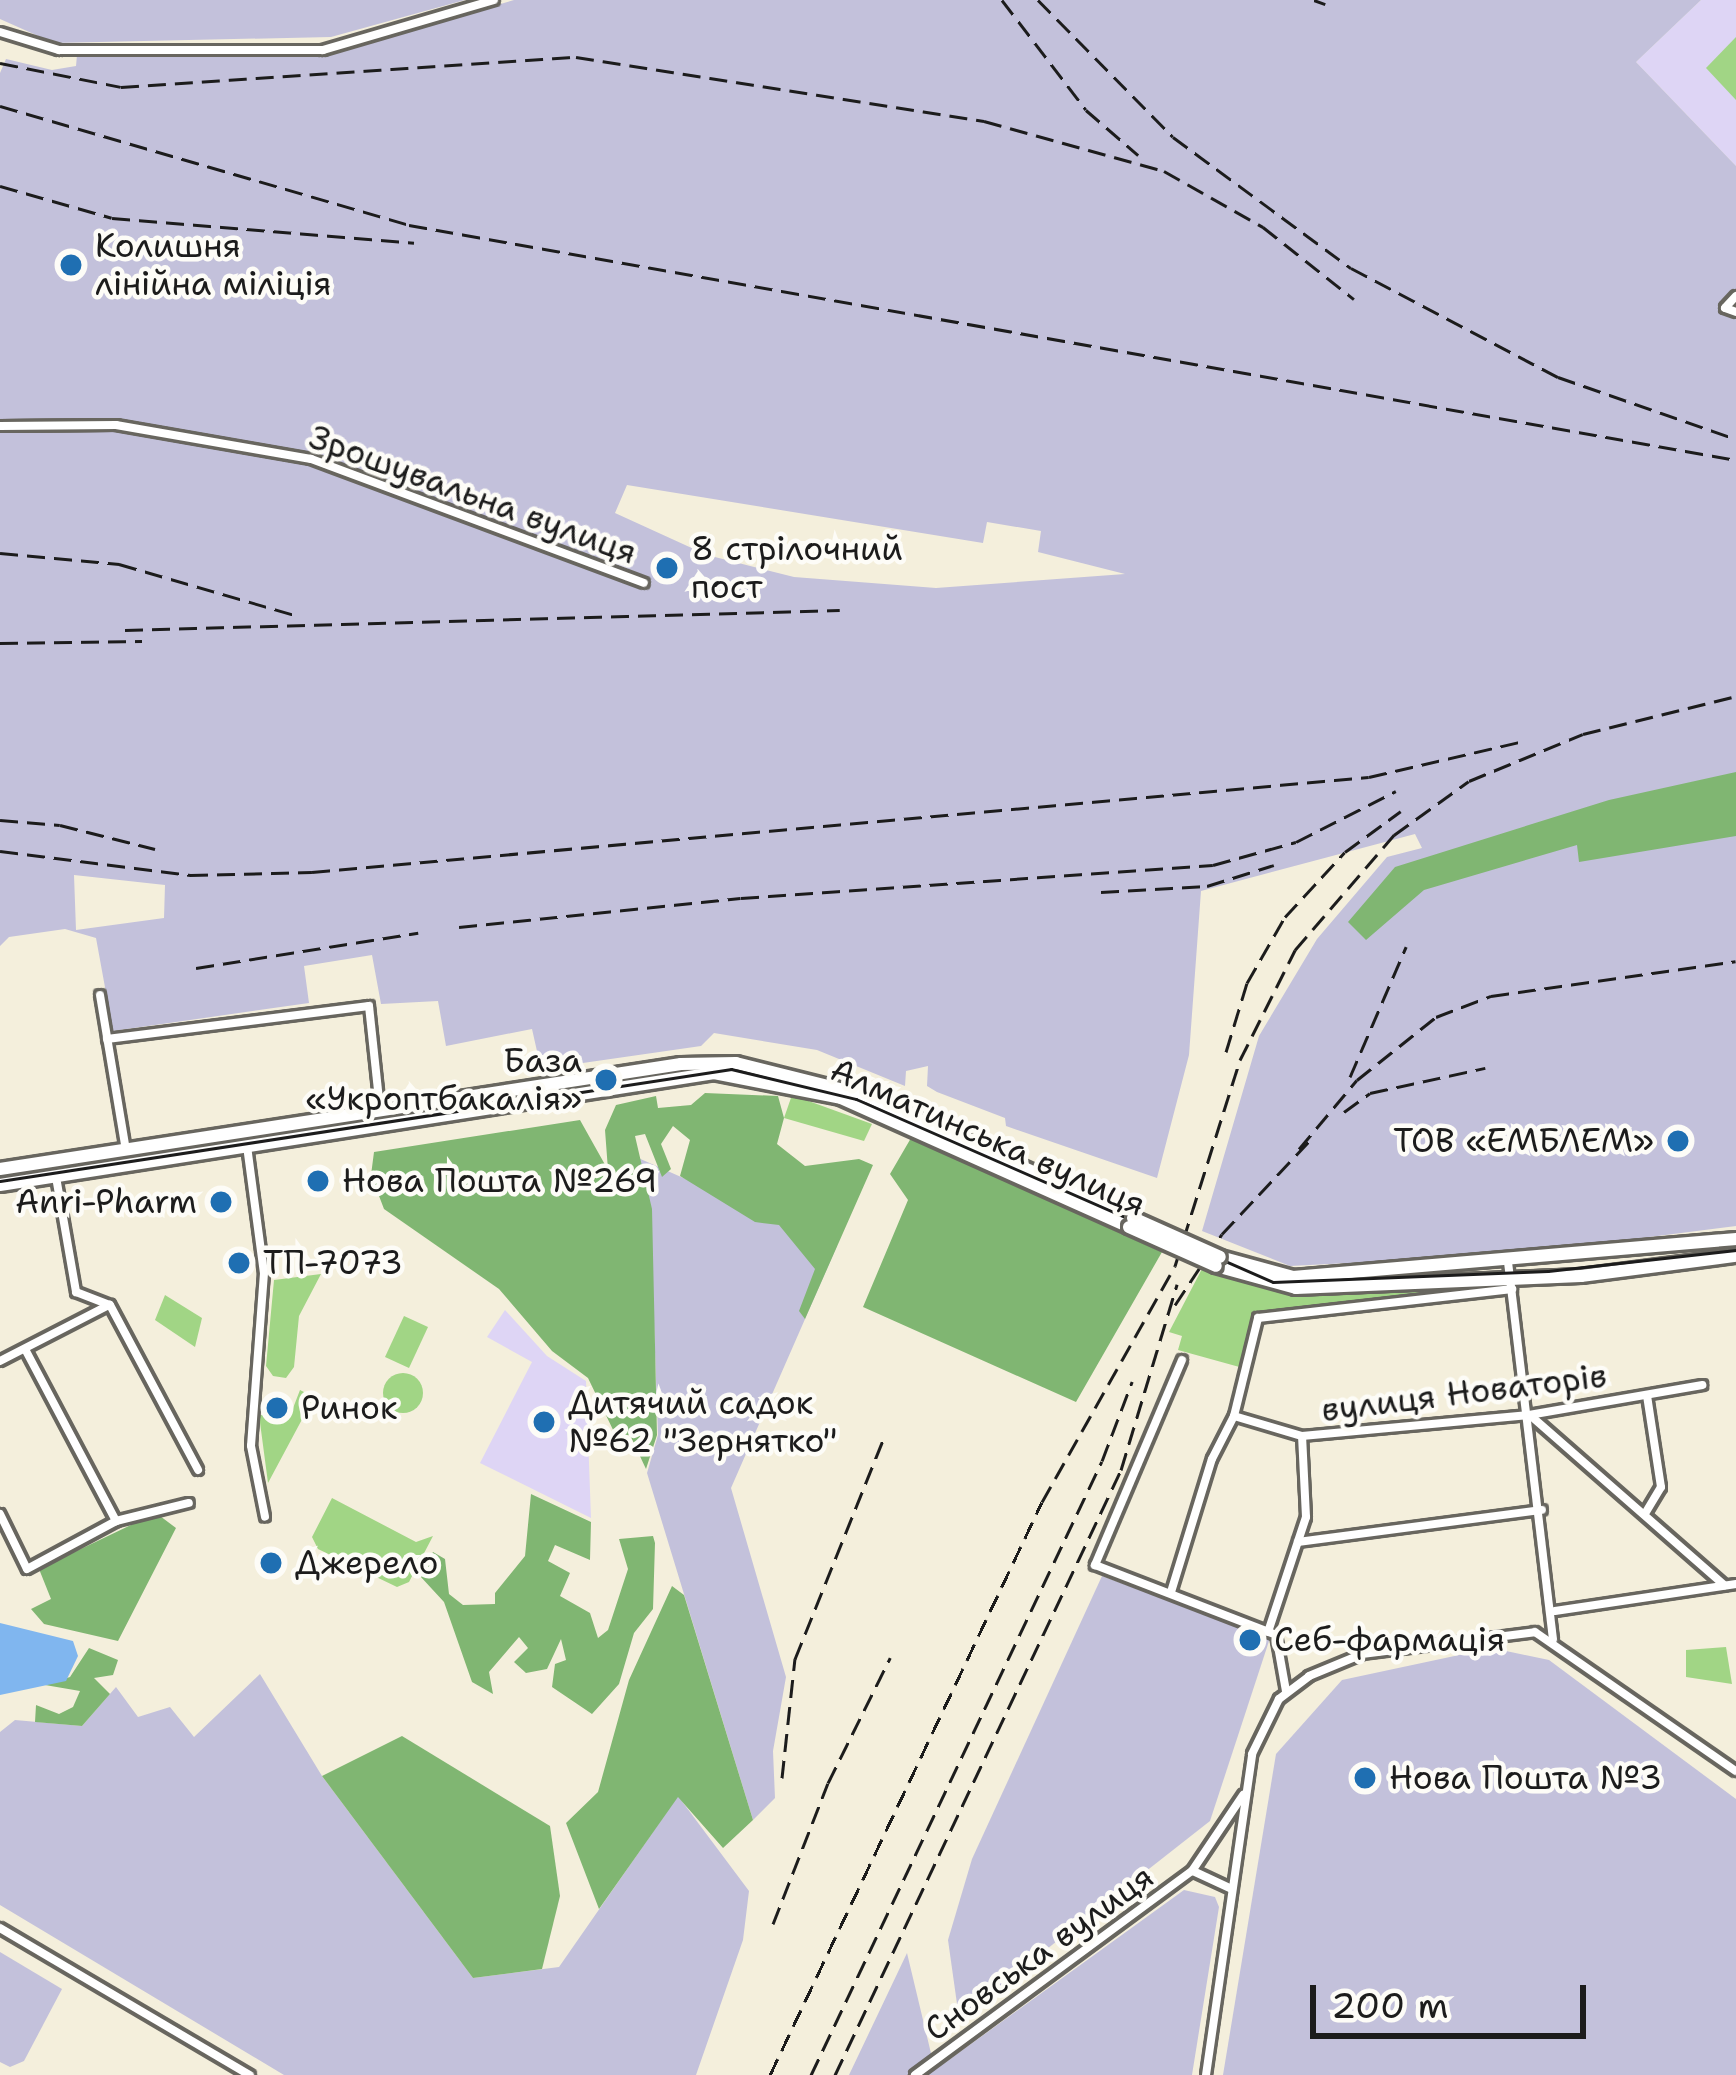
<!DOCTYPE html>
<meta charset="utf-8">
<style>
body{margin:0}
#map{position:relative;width:1736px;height:2075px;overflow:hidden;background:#f4efdc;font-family:"Shantell Sans",sans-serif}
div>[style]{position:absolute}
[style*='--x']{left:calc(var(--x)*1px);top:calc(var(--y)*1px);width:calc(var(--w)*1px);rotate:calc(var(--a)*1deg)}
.built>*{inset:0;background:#ded5f5}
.industrial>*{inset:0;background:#c3c1db}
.green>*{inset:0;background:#a1d585}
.round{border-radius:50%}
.forest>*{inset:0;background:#80b672}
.water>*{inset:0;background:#80b6ef}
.roads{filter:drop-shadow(3px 0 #68665f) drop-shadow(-3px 0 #68665f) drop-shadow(0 3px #68665f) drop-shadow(0 -3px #68665f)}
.street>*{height:8px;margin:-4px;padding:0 4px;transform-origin:4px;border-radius:4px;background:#fff}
.secondary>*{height:12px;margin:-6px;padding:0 6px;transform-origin:6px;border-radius:6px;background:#fff}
.tram>*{height:3px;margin:-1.5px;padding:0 1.5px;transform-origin:1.5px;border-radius:1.5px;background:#1c1c1c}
.rail>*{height:3px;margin-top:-1.5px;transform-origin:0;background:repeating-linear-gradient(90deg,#1c1c1c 0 18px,transparent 0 27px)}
.bridges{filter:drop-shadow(3px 0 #68665f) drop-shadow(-3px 0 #68665f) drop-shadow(0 3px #68665f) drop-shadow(0 -3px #68665f)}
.secondary-bridge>*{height:12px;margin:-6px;padding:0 6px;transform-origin:6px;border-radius:6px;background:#fff}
.dots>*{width:33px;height:33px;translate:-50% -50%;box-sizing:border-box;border:6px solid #fdfcf7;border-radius:50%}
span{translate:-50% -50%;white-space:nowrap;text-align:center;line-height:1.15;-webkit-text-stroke:9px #fdfcf7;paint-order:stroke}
.poi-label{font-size:33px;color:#1c1c1c}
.left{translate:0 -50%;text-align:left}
.right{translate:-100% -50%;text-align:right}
.street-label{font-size:33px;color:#1c1c1c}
.scale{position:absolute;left:1310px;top:1985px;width:276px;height:54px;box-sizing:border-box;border:6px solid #1c1c1c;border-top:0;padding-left:15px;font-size:36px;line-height:42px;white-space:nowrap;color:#1c1c1c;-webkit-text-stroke:9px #fdfcf7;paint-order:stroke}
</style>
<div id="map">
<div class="built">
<i style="clip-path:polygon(1701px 0,1736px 0,1736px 166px,1636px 62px)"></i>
<i style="clip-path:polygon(505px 1310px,547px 1356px,586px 1381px,591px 1518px,480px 1463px,532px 1362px,487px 1337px)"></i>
</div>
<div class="industrial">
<i style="clip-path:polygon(0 0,465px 0,331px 37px,54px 43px,0 19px)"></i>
<i style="clip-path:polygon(evenodd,514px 0,1701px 0,1636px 62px,1736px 166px,1736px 291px,1723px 304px,1736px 318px,1736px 1226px,1508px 1255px,1290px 1266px,1202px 1231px,1259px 1036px,1317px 939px,1387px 857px,1422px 848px,1415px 834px,1201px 891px,1189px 1055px,1157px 1178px,1006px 1126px,1005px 1118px,937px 1092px,927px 1086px,928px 1066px,906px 1071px,905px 1086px,817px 1050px,714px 1033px,701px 1046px,541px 1069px,532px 1029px,446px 1046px,438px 1001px,381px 1004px,372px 955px,304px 966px,309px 1003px,113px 1031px,96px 938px,65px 929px,9px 937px,0 946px,0 73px,6px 59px,52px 70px,76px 66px,77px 55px,332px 53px,514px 0,627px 485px,983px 543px,987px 522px,1041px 531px,1038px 552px,1125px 574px,936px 588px,794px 577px,707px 555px,615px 513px,627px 485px,514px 0,74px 875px,165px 885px,164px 918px,76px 930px,74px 875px)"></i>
<i style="clip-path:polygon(636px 1157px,837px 1246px,731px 1488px,786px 1677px,773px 1751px,775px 1798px,753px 1820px,647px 1473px,658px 1435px,654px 1324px)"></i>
<i style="clip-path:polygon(1102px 1576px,1270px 1638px,1210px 1821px,959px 2018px,948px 1940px,972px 1859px)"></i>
<i style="clip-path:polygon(1492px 1648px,1549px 1660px,1736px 1799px,1736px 2075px,1223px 2075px,1276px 1754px,1342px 1680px)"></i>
<i style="clip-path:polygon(260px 1674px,322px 1776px,473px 1978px,559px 1967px,678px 1796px,749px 1891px,743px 1940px,696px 2075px,284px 2075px,0 1905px,0 1732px,15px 1720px,82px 1726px,116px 1687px,138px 1717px,170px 1707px,194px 1737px)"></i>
<i style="clip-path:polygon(1184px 1890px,1215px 1897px,1219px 1907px,1192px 2075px,849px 2075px,907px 1953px,935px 2070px)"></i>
<i style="clip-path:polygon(0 1952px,62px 1989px,24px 2061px,10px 2067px,0 2062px)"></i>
</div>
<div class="green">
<i style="clip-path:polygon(1736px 37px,1736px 100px,1706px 68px)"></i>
<i style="clip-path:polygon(792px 1095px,872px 1124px,864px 1141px,784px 1118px)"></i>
<i style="clip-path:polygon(1204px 1265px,1276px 1291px,1500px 1286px,1257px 1312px,1243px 1368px,1178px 1350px,1182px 1336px,1169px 1332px)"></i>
<i style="clip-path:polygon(321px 1274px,299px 1316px,294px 1367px,286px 1378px,273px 1376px,266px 1366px,274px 1280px)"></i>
<i style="clip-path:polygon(165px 1295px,202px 1318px,195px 1347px,155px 1320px)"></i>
<i style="clip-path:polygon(404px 1316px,428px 1327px,409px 1368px,385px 1357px)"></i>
<i class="round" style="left:383px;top:1373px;width:40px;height:40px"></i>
<i style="clip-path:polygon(300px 1390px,314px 1397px,268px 1483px,259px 1415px,290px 1416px)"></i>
<i style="clip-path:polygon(332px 1498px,416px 1542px,433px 1536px,409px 1582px,397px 1587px,318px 1549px,312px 1537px)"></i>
<i style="clip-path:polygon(1726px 1647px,1732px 1684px,1686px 1677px,1686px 1650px)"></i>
</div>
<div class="forest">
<i style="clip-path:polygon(1736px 772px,1736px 836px,1579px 862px,1577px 845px,1424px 890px,1366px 940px,1348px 922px,1395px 867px,1609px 800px)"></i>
<i style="clip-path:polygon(705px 1093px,778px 1096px,784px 1118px,777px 1144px,805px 1166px,859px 1159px,873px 1165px,805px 1319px,799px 1311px,815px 1269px,779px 1225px,755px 1222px,680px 1176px,690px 1140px,673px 1126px,661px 1144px,671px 1169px,662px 1177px,645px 1134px,635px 1136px,652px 1209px,657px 1435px,646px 1469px,630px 1435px,616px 1436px,588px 1378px,552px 1351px,499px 1289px,384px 1209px,371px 1175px,374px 1152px,580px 1120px,608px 1170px,605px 1130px,616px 1105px,656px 1096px,658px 1108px,691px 1105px)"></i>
<i style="clip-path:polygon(911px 1138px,1162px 1252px,1076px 1402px,863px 1307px,908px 1200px,890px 1174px)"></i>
<i style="clip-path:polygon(531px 1494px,591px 1522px,590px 1560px,555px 1545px,548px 1561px,570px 1573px,560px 1596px,590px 1613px,598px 1638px,608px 1630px,628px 1569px,619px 1539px,653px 1536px,655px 1543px,653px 1609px,634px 1633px,619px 1684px,592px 1714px,552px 1687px,555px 1664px,566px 1660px,561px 1639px,547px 1669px,526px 1673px,514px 1662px,528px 1648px,519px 1637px,489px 1672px,493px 1694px,472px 1682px,444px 1602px,420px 1576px,433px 1552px,445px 1559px,449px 1594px,463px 1605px,495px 1604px,495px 1593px,525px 1556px)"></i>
<i style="clip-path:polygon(156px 1513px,176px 1528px,118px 1641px,44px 1624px,31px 1609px,51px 1599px,39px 1569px)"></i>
<i style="clip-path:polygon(672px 1586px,684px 1595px,753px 1820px,723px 1848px,678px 1797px,599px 1909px,566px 1823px,598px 1792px,629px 1680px)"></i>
<i style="clip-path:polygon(89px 1648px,118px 1660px,113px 1675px,94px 1678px,110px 1694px,82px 1726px,35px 1722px,36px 1705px,59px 1714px,73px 1707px,80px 1691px,45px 1685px,70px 1677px)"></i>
<i style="clip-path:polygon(402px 1736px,550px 1826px,560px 1896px,542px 1969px,473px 1978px,322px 1776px)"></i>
</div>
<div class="water">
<i style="clip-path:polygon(0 1623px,73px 1641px,78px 1656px,66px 1681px,0 1695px)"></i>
</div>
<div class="roads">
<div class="street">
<i style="--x:0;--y:32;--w:62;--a:17"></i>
<i style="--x:59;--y:50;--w:264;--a:0"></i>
<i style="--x:323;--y:50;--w:178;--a:-16.3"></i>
<i style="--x:1736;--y:296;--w:16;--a:133"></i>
<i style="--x:1725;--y:308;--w:12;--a:20"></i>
<i style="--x:0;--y:426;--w:116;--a:-0.5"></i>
<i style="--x:116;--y:425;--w:198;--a:9.9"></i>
<i style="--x:311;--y:459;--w:355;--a:20.4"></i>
<i style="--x:100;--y:995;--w:157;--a:80.5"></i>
<i style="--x:107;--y:1039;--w:264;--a:-7.2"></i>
<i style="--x:369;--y:1006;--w:104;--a:83.9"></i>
<i style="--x:247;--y:1146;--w:128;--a:82.4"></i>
<i style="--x:264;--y:1273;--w:173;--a:94.3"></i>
<i style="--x:251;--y:1446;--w:72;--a:78.8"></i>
<i style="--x:56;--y:1177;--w:117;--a:80.1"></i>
<i style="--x:76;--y:1292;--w:36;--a:21"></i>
<i style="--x:110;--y:1305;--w:187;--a:61.9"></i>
<i style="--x:1508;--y:1262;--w:380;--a:83.2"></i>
<i style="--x:25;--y:1349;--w:195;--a:62.1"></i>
<i style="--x:1182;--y:1360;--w:223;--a:113"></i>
<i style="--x:1095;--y:1565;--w:194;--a:21.1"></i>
<i style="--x:1276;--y:1635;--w:57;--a:79.9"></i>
<i style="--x:0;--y:1361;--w:123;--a:-27.2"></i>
<i style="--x:1234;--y:1416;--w:71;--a:16.4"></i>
<i style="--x:1302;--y:1436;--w:228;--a:-5.3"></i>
<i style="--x:1529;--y:1415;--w:176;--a:-9.8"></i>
<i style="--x:1531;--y:1416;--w:257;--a:41.2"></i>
<i style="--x:1646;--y:1512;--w:29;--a:-59"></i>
<i style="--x:1661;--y:1487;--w:93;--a:-98.7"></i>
<i style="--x:0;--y:1514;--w:61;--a:63.9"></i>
<i style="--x:27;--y:1569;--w:101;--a:-28.3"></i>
<i style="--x:116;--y:1521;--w:75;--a:-13.9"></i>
<i style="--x:1298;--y:1542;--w:246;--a:-7.5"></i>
<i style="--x:1171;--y:1592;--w:139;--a:-72.9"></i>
<i style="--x:1212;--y:1459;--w:48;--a:-62.9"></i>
<i style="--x:1234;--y:1416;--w:101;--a:-76.2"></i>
<i style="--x:1258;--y:1318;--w:256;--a:-6.5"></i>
<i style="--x:1555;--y:1611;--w:183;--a:-8.5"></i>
<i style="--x:1268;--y:1632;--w:121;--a:-71.7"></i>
<i style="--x:1306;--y:1517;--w:81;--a:-92.8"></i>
<i style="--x:1193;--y:1871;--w:43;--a:24.8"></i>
<i style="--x:0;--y:1928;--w:290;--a:30.5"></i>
<i style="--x:915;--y:2075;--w:344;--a:-36.4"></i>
<i style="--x:1192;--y:1871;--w:92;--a:-56.1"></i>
<i style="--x:1206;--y:2075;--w:324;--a:-81.8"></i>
<i style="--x:1252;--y:1754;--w:61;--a:-63.9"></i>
<i style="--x:1279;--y:1699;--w:38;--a:-37"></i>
<i style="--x:1309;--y:1676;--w:57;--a:-22.5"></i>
<i style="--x:1362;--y:1654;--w:174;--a:-7.2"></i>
<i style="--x:1535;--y:1632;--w:244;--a:34.7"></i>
</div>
<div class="secondary">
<i style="--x:0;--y:1169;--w:689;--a:-8.77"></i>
<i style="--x:681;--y:1064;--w:55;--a:-1"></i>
<i style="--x:736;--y:1063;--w:135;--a:14.1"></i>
<i style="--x:867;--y:1096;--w:293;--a:24.6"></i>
<i style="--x:0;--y:1185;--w:723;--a:-8.91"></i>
<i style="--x:714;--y:1073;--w:129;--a:11.1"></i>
<i style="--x:841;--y:1098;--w:316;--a:24.1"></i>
<i style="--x:1220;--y:1257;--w:76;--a:15.3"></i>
<i style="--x:1293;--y:1277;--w:445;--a:-4.9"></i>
<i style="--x:1216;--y:1266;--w:83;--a:15.4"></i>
<i style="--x:1296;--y:1288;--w:285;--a:-2.4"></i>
<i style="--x:1581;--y:1276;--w:156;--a:-7.4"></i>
</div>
</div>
<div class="tram">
<i style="--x:0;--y:1181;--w:740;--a:-8.71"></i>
<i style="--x:731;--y:1069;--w:129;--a:13.5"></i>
<i style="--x:856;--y:1099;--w:455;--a:23.7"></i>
<i style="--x:1273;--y:1282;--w:275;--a:-2.3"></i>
<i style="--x:1548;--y:1271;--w:189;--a:-6.4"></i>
</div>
<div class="rail">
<i style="--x:1002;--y:0;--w:138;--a:52.6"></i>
<i style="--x:1086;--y:110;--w:69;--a:40.9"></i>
<i style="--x:1038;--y:0;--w:192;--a:45.4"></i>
<i style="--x:1173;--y:137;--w:221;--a:36.4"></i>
<i style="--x:1351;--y:268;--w:234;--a:27.8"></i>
<i style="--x:1558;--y:377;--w:188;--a:19.2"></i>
<i style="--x:1314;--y:0;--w:12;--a:20"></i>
<i style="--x:0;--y:63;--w:123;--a:11.2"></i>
<i style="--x:121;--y:87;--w:456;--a:-3.8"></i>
<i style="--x:576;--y:57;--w:413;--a:8.9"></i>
<i style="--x:984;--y:121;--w:187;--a:15.5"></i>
<i style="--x:1164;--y:171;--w:114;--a:29.5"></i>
<i style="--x:1263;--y:227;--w:116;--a:38.4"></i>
<i style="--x:0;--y:106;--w:426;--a:16.2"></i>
<i style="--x:409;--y:225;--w:1348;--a:10.04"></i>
<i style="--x:0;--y:186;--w:116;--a:15.9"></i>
<i style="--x:112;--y:218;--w:303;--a:4.7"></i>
<i style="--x:0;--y:553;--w:120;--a:5.3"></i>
<i style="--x:119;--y:564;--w:186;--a:16.2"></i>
<i style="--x:125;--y:630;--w:715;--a:-1.6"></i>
<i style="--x:0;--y:643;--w:142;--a:-0.8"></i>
<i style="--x:0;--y:820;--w:60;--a:4.8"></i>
<i style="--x:60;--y:825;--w:98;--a:14.2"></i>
<i style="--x:0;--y:851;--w:192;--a:7.2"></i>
<i style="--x:190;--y:875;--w:122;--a:-1.4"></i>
<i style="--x:312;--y:872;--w:1061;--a:-5.14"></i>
<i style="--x:1369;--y:777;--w:155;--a:-13.1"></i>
<i style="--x:1101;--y:892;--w:106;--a:-3.2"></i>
<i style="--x:1207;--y:886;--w:70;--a:-17.4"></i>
<i style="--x:459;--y:927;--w:283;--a:-5.9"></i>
<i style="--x:741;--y:898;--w:473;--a:-4"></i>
<i style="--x:1213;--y:865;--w:86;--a:-15.5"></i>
<i style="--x:1296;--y:842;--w:112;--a:-27"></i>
<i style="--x:196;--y:968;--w:225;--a:-9"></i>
<i style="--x:1226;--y:1052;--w:72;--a:-73.1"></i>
<i style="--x:1247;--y:983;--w:76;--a:-60.1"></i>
<i style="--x:1285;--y:917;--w:88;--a:-47.3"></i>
<i style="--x:1345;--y:852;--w:69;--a:-36.2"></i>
<i style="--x:1350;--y:1077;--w:142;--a:-66.7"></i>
<i style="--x:1344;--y:1112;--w:32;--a:-36"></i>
<i style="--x:1370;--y:1093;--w:118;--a:-12.3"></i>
<i style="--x:1299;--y:1149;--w:90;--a:-50"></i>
<i style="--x:1357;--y:1080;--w:101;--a:-38.6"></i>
<i style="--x:1436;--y:1017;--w:59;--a:-20.9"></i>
<i style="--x:1491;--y:996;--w:247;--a:-8.1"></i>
<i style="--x:1175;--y:1305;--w:85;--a:-56.5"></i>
<i style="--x:1222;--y:1234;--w:132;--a:-46.8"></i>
<i style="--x:782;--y:1778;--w:120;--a:-83.8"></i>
<i style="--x:795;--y:1659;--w:238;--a:-68.1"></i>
<i style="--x:773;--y:1924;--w:151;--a:-68.7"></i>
<i style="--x:828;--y:1783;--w:140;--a:-63.6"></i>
<i style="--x:770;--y:2075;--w:634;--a:-64.61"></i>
<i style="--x:1042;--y:1502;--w:271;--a:-60.6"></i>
<i style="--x:1175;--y:1266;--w:216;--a:-72.5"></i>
<i style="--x:1240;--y:1060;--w:123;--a:-63.4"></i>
<i style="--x:1295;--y:950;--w:152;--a:-49.3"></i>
<i style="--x:1394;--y:835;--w:92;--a:-35.8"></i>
<i style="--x:1469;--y:781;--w:123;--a:-22.4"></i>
<i style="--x:1583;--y:734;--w:158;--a:-13.9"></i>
<i style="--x:811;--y:2075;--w:679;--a:-64.64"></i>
<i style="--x:1102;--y:1461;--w:85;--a:-69.2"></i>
<i style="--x:835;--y:2075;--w:669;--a:-64.7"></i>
<i style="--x:1121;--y:1470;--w:194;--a:-73.2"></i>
</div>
<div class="bridges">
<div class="secondary-bridge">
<i style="--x:1133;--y:1218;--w:95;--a:24.1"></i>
<i style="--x:1129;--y:1227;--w:95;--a:24.1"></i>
</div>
</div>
<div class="dots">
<i style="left:71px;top:265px;background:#1f6fb2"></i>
<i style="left:667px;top:568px;background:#1f6fb2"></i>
<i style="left:606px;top:1080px;background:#1f6fb2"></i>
<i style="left:1678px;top:1141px;background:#1f6fb2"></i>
<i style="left:318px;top:1181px;background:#1f6fb2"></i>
<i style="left:221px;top:1202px;background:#1f6fb2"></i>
<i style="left:239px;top:1263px;background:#1f6fb2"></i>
<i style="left:277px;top:1408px;background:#1f6fb2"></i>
<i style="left:544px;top:1422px;background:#1f6fb2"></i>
<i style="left:271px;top:1563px;background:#1f6fb2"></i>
<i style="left:1250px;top:1640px;background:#1f6fb2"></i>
<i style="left:1365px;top:1778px;background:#1f6fb2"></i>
</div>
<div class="poi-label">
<span class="left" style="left:95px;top:265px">Колишня<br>лінійна міліція</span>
<span class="left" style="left:691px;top:568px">8 стрілочний<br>пост</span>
<span class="right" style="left:582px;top:1080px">База<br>«Укроптбакалія»</span>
<span class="right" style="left:1654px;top:1141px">ТОВ «ЕМБЛЕМ»</span>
<span class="left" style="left:342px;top:1181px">Нова Пошта №269</span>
<span class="right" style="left:197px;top:1202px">Anri-Pharm</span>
<span class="left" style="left:263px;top:1263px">ТП-7073</span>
<span class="left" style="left:568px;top:1422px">Дитячий садок<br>№62 "Зернятко"</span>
<span class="left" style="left:301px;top:1408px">Ринок</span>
<span class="left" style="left:295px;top:1563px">Джерело</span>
<span class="left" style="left:1274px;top:1640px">Себ-фармація</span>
<span class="left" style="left:1389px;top:1778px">Нова Пошта №3</span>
</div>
<div class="street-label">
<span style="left:473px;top:495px;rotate:20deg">Зрошувальна вулиця</span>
<span style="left:988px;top:1137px;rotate:24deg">Алматинська вулиця</span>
<span style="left:1464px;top:1393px;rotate:-7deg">вулиця Новаторів</span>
<span style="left:1039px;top:1953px;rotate:-36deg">Сновська вулиця</span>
</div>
<div class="scale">200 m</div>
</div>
